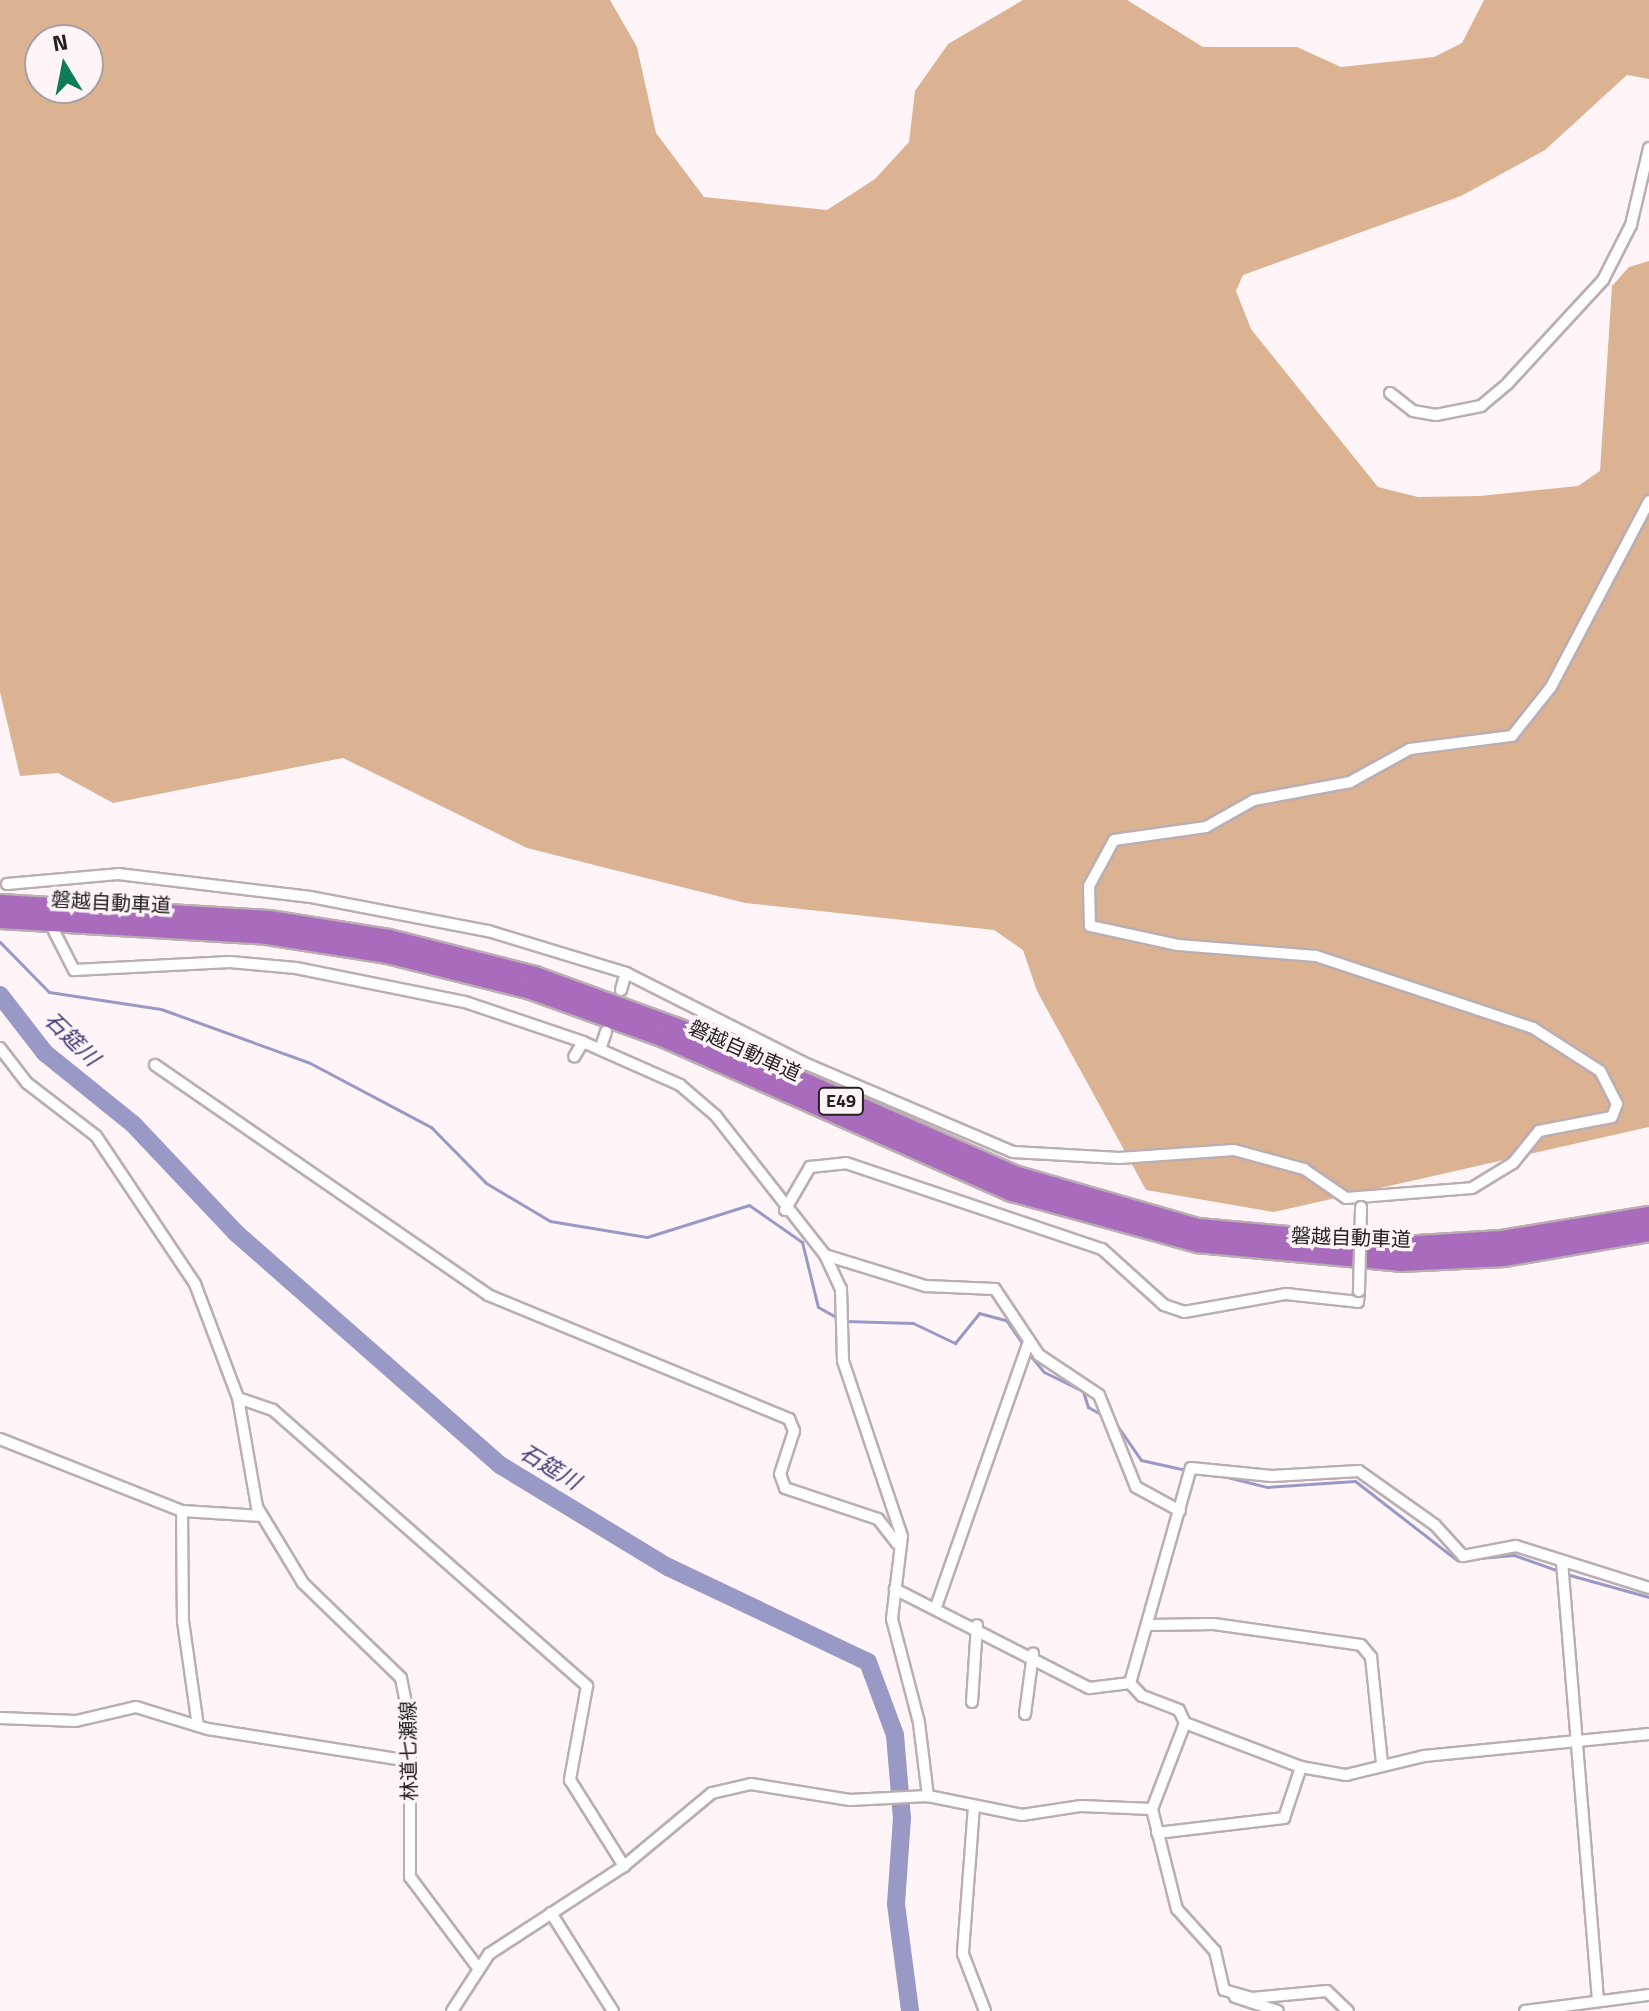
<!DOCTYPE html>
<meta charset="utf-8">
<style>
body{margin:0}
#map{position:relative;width:1649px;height:2011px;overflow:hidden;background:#fff5f9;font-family:"Titillium Web","Noto Sans JP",sans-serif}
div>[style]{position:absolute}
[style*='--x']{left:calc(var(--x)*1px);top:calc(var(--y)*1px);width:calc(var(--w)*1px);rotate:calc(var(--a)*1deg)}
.forest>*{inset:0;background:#dbb392}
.stream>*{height:3px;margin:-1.5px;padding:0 1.5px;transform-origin:1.5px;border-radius:1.5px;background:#9899c5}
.river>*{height:18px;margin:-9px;padding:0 9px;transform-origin:9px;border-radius:9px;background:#9899c5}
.roads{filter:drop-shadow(2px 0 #baaeb3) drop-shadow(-2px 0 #baaeb3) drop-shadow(0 2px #baaeb3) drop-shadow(0 -2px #baaeb3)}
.minor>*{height:10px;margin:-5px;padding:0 5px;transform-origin:5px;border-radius:5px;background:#fff}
.motorway>*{height:18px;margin:-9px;padding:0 9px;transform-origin:9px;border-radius:9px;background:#a96cbd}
.bridges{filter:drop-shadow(2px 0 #baaeb3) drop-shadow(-2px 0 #baaeb3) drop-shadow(0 2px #baaeb3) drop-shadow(0 -2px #baaeb3)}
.minor-bridge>*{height:10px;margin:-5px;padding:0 5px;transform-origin:5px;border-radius:5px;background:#fff}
span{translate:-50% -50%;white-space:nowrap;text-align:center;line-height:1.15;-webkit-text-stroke:7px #fff5f9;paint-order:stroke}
.shield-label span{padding:2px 6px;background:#fff5f9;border:2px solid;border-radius:6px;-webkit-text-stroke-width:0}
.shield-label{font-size:18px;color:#252122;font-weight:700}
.street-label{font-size:20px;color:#252122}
.water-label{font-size:22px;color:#3b3871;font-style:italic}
.north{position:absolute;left:24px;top:24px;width:80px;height:80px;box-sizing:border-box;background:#fff5f9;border:2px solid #a8a0a3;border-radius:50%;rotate:350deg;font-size:22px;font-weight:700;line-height:32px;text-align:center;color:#252122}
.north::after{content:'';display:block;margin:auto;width:28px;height:36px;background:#0f7c58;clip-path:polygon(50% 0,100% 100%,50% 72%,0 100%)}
</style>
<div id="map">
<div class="forest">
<i style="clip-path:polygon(evenodd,0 0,610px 0,637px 47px,656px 133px,704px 197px,827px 210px,875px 179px,909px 142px,915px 91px,948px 44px,1023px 0,1127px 0,1203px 47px,1297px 47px,1341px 67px,1434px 57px,1462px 43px,1484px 0,1649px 0,1649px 79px,1627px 75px,1545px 150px,1461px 196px,1243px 275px,1236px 291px,1251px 329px,1378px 487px,1418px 497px,1480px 496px,1578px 486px,1600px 471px,1612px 286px,1629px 267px,1649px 261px,1649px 1127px,1274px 1212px,1146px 1190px,1037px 991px,1023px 950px,994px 930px,745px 903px,527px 848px,343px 758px,113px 803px,58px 773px,20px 776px,0 692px,0 0,40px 40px,88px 40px,88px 88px,40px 88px,40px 40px)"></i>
</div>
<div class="stream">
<i style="--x:0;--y:942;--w:70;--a:45.6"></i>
<i style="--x:49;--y:992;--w:113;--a:8.6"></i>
<i style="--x:161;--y:1009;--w:158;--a:19.9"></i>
<i style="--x:310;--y:1063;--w:137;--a:27.9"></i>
<i style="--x:431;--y:1127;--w:78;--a:45.5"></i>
<i style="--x:486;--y:1183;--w:74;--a:30.7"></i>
<i style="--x:550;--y:1221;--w:98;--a:9.4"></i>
<i style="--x:647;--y:1237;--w:107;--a:-17.4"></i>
<i style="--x:749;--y:1205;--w:65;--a:34.9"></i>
<i style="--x:802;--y:1242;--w:67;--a:76.2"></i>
<i style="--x:818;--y:1307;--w:23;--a:29"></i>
<i style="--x:845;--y:1321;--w:68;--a:1.7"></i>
<i style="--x:913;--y:1323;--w:47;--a:25.5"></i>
<i style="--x:955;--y:1343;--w:38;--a:-51"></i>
<i style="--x:979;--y:1313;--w:28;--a:15"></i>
<i style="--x:1006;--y:1320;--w:32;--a:55"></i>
<i style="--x:1028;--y:1353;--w:25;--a:50"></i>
<i style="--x:1044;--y:1372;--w:43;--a:26"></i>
<i style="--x:1083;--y:1391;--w:17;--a:73"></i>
<i style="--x:1088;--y:1407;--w:18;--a:29"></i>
<i style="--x:1114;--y:1421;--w:47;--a:55.3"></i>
<i style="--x:1141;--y:1460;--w:69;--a:12.6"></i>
<i style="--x:1219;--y:1475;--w:49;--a:14"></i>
<i style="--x:1267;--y:1487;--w:88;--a:-3.9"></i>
<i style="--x:1355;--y:1481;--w:129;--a:37.8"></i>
<i style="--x:1457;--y:1560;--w:57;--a:-5"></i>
<i style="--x:1514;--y:1555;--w:48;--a:19.6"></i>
<i style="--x:1566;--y:1574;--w:86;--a:15.5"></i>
</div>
<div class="river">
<i style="--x:0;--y:995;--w:73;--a:52.2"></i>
<i style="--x:45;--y:1053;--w:113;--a:38.9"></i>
<i style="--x:133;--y:1124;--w:150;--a:46.6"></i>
<i style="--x:236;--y:1233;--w:351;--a:41.3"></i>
<i style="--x:500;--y:1465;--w:197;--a:31.3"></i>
<i style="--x:668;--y:1567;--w:221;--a:25.4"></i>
<i style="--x:868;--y:1662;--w:78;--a:69.7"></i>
<i style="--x:895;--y:1735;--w:83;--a:85.2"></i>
<i style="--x:902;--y:1818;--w:86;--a:94"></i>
<i style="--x:896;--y:1904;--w:108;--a:82.5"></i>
</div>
<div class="roads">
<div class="minor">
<i style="--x:1390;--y:393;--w:29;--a:38"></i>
<i style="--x:1413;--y:411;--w:23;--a:10"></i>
<i style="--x:1436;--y:415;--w:46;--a:-11.3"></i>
<i style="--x:1481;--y:406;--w:35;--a:-40"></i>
<i style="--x:1508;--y:383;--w:140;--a:-47.3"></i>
<i style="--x:1603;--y:280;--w:62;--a:-63"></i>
<i style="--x:1631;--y:225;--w:79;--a:-76.8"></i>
<i style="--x:7;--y:884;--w:111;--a:-5.1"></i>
<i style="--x:118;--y:874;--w:194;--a:6.8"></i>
<i style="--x:311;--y:897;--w:180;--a:10.9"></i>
<i style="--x:488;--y:931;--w:144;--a:16.9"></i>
<i style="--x:626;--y:973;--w:197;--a:26.8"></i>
<i style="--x:802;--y:1062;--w:229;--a:23.1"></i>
<i style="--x:1013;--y:1152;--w:106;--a:3.2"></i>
<i style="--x:1119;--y:1158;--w:115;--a:-4"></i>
<i style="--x:1234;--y:1150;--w:73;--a:15.2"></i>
<i style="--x:1304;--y:1169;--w:51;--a:34.6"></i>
<i style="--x:1346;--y:1198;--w:126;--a:-4.5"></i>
<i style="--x:1472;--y:1188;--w:48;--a:-31.4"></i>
<i style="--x:1513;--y:1163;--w:41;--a:-50.9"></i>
<i style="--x:1539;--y:1131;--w:74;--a:-10.9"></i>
<i style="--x:1612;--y:1117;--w:14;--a:-69"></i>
<i style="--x:1617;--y:1104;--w:37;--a:-117"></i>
<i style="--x:1600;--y:1071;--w:80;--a:-147.3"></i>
<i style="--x:1533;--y:1028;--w:229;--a:-161.6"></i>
<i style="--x:1316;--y:956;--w:138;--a:-175.4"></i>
<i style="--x:1178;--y:945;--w:90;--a:-167.8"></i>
<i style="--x:1090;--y:926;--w:40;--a:-91.4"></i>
<i style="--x:1089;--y:886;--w:52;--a:-61.5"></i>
<i style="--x:1114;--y:840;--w:93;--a:-8"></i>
<i style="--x:1206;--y:827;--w:55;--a:-29.4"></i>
<i style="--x:1254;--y:800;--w:98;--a:-10.6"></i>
<i style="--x:1350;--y:782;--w:68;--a:-28.8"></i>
<i style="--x:1410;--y:749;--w:103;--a:-7.3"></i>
<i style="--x:1512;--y:736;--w:63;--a:-51.5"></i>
<i style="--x:1551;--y:687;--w:210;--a:-62.2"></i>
<i style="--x:54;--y:931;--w:44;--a:62.9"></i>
<i style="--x:74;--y:970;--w:156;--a:-2.9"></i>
<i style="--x:230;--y:962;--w:66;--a:5.2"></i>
<i style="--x:296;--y:968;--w:172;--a:11.4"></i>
<i style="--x:465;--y:1002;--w:125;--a:18.7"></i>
<i style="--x:583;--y:1042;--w:17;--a:121"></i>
<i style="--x:621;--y:990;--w:18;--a:-74"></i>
<i style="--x:583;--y:1042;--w:106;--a:23.9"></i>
<i style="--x:680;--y:1085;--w:48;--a:40.7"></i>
<i style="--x:716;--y:1116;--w:177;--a:51.9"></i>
<i style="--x:825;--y:1255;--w:38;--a:65"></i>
<i style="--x:841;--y:1289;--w:72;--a:88.4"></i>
<i style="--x:843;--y:1361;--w:185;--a:71.4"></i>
<i style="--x:902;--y:1536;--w:84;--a:96.9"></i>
<i style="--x:892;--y:1619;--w:107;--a:75.4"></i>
<i style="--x:919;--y:1723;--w:74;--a:83"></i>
<i style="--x:928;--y:1796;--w:96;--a:11.4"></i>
<i style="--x:1022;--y:1815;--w:60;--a:-8.7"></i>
<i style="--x:1081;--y:1806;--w:71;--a:2.4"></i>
<i style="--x:1152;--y:1809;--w:92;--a:-69"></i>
<i style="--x:1185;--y:1723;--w:14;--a:-115"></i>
<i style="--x:1179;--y:1710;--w:40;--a:-159"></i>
<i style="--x:1142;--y:1696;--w:18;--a:-133"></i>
<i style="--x:1130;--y:1683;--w:41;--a:173"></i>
<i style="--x:1089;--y:1688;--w:218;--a:-153"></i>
<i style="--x:601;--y:1047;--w:16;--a:-72"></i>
<i style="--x:0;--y:1048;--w:44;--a:52.4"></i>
<i style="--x:27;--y:1083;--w:87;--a:37.5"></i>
<i style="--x:96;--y:1136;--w:178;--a:56.2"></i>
<i style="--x:195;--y:1284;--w:122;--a:69.3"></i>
<i style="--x:238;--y:1398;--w:111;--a:80.1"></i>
<i style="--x:257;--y:1507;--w:89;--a:58.8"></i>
<i style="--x:303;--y:1583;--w:136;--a:44.1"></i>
<i style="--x:401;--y:1678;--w:47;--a:78.9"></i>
<i style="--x:410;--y:1724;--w:153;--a:90"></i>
<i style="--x:410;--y:1877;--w:114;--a:53.2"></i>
<i style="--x:155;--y:1065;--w:405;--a:34.6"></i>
<i style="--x:488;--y:1295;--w:326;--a:22.4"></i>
<i style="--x:789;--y:1419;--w:13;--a:67"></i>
<i style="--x:794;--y:1431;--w:45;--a:108"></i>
<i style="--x:780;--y:1474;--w:15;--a:70"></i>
<i style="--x:785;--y:1488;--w:98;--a:18.4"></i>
<i style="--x:878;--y:1519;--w:31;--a:52"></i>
<i style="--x:785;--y:1210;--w:50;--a:-59.8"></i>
<i style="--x:810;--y:1167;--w:36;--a:-6"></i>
<i style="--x:846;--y:1163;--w:270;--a:18.6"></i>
<i style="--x:1102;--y:1249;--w:84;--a:42.1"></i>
<i style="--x:1164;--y:1305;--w:21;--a:19"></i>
<i style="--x:1184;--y:1312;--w:104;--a:-10"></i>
<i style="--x:1286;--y:1294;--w:72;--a:6.3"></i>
<i style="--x:1358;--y:1302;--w:11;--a:-85"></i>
<i style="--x:825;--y:1255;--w:106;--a:17.1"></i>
<i style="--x:926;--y:1286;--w:69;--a:2.5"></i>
<i style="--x:995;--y:1289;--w:79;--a:56.3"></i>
<i style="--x:1039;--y:1355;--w:72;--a:33.7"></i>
<i style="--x:1099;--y:1395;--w:99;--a:68.1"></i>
<i style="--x:1136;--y:1487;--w:50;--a:28.6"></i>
<i style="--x:238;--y:1398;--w:37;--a:19"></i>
<i style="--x:273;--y:1410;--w:418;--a:41.3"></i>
<i style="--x:587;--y:1686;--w:96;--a:100.3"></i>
<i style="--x:570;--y:1780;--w:102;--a:57.9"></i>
<i style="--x:0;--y:1439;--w:196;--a:21.6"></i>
<i style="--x:182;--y:1511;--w:80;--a:3.6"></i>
<i style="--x:182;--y:1511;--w:110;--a:89.5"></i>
<i style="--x:183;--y:1621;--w:106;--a:81.9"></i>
<i style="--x:1562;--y:1562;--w:440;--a:85.3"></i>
<i style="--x:937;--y:1604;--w:279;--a:-70.7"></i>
<i style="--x:1150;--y:1625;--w:64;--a:-0.9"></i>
<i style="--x:1214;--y:1624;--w:148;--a:8.1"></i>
<i style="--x:1361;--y:1645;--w:16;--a:50"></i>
<i style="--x:1371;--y:1657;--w:107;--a:84.1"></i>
<i style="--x:1130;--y:1683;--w:223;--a:-74.2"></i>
<i style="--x:1191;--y:1468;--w:81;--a:5.6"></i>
<i style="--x:1272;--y:1476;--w:87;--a:-3.3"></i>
<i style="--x:1359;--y:1471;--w:93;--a:35.4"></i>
<i style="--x:1435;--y:1525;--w:42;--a:47.9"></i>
<i style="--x:1463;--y:1556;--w:54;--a:-10.7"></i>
<i style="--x:1516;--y:1546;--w:139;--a:17.5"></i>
<i style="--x:972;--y:1702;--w:77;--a:-86.3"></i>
<i style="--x:1025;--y:1714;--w:61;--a:-82.4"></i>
<i style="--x:0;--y:1718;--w:76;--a:2.3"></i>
<i style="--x:76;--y:1721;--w:62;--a:-13.1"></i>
<i style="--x:136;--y:1707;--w:75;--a:17"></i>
<i style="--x:208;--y:1729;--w:204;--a:9"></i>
<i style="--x:1185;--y:1723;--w:124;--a:20.8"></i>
<i style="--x:1301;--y:1767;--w:46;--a:10.1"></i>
<i style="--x:1346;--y:1775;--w:80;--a:-13.7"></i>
<i style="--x:1424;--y:1756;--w:226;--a:-5.6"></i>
<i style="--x:974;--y:1806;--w:148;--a:94.3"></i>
<i style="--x:963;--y:1954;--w:61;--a:68.9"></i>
<i style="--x:1152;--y:1809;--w:103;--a:76"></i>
<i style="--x:1177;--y:1909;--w:57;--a:47.9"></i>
<i style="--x:1215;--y:1951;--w:40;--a:77"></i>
<i style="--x:1224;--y:1990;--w:29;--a:16"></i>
<i style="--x:1252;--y:1998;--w:75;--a:-5.3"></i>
<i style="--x:1327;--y:1991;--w:29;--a:44"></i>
<i style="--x:1157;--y:1833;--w:128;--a:-6.7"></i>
<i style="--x:1284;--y:1818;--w:54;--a:-71.6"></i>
<i style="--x:551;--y:1913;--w:116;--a:57.7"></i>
<i style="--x:1235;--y:1997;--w:45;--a:18"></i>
<i style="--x:452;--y:2011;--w:68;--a:-57"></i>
<i style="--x:489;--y:1954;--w:161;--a:-33.1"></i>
<i style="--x:624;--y:1866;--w:114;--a:-39.7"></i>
<i style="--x:712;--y:1793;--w:40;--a:-13"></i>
<i style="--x:751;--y:1784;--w:100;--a:9.2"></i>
<i style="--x:850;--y:1800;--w:78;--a:-2.9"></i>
<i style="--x:1525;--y:2011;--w:125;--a:-7.4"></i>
</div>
<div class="motorway">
<i style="--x:0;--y:904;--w:269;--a:3.4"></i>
<i style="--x:269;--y:920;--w:121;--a:9"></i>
<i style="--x:389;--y:939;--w:151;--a:14.2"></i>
<i style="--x:535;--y:976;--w:181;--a:20"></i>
<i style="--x:705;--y:1038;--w:338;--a:23.9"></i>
<i style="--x:1014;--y:1175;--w:191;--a:16.1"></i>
<i style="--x:1198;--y:1228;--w:203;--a:5.1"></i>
<i style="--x:1400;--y:1246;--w:102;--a:-3.4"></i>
<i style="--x:1502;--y:1240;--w:149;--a:-9.3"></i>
<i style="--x:0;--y:919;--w:267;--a:3.4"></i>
<i style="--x:267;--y:935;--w:121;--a:9"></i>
<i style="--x:387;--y:954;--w:148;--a:14"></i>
<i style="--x:531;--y:990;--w:141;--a:19.8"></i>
<i style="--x:664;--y:1038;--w:381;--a:23.9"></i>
<i style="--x:1012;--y:1192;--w:192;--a:15.4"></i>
<i style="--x:1197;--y:1243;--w:204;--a:5.3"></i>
<i style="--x:1400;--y:1262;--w:105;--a:-2.7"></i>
<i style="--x:1505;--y:1257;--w:146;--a:-9.8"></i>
</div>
</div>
<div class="bridges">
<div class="minor-bridge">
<i style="--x:1359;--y:1291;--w:84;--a:-88.6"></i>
</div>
</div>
<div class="shield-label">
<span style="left:841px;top:1101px">E49</span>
</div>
<div class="street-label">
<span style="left:111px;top:902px;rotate:3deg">磐越自動車道</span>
<span style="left:745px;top:1050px;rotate:24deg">磐越自動車道</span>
<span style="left:1351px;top:1237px;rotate:2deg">磐越自動車道</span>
<span style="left:408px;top:1751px;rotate:-91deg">林道七瀬線</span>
</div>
<div class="water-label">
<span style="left:72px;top:1039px;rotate:44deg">石筵川</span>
<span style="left:550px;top:1467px;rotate:31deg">石筵川</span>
</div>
<div class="north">N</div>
</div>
